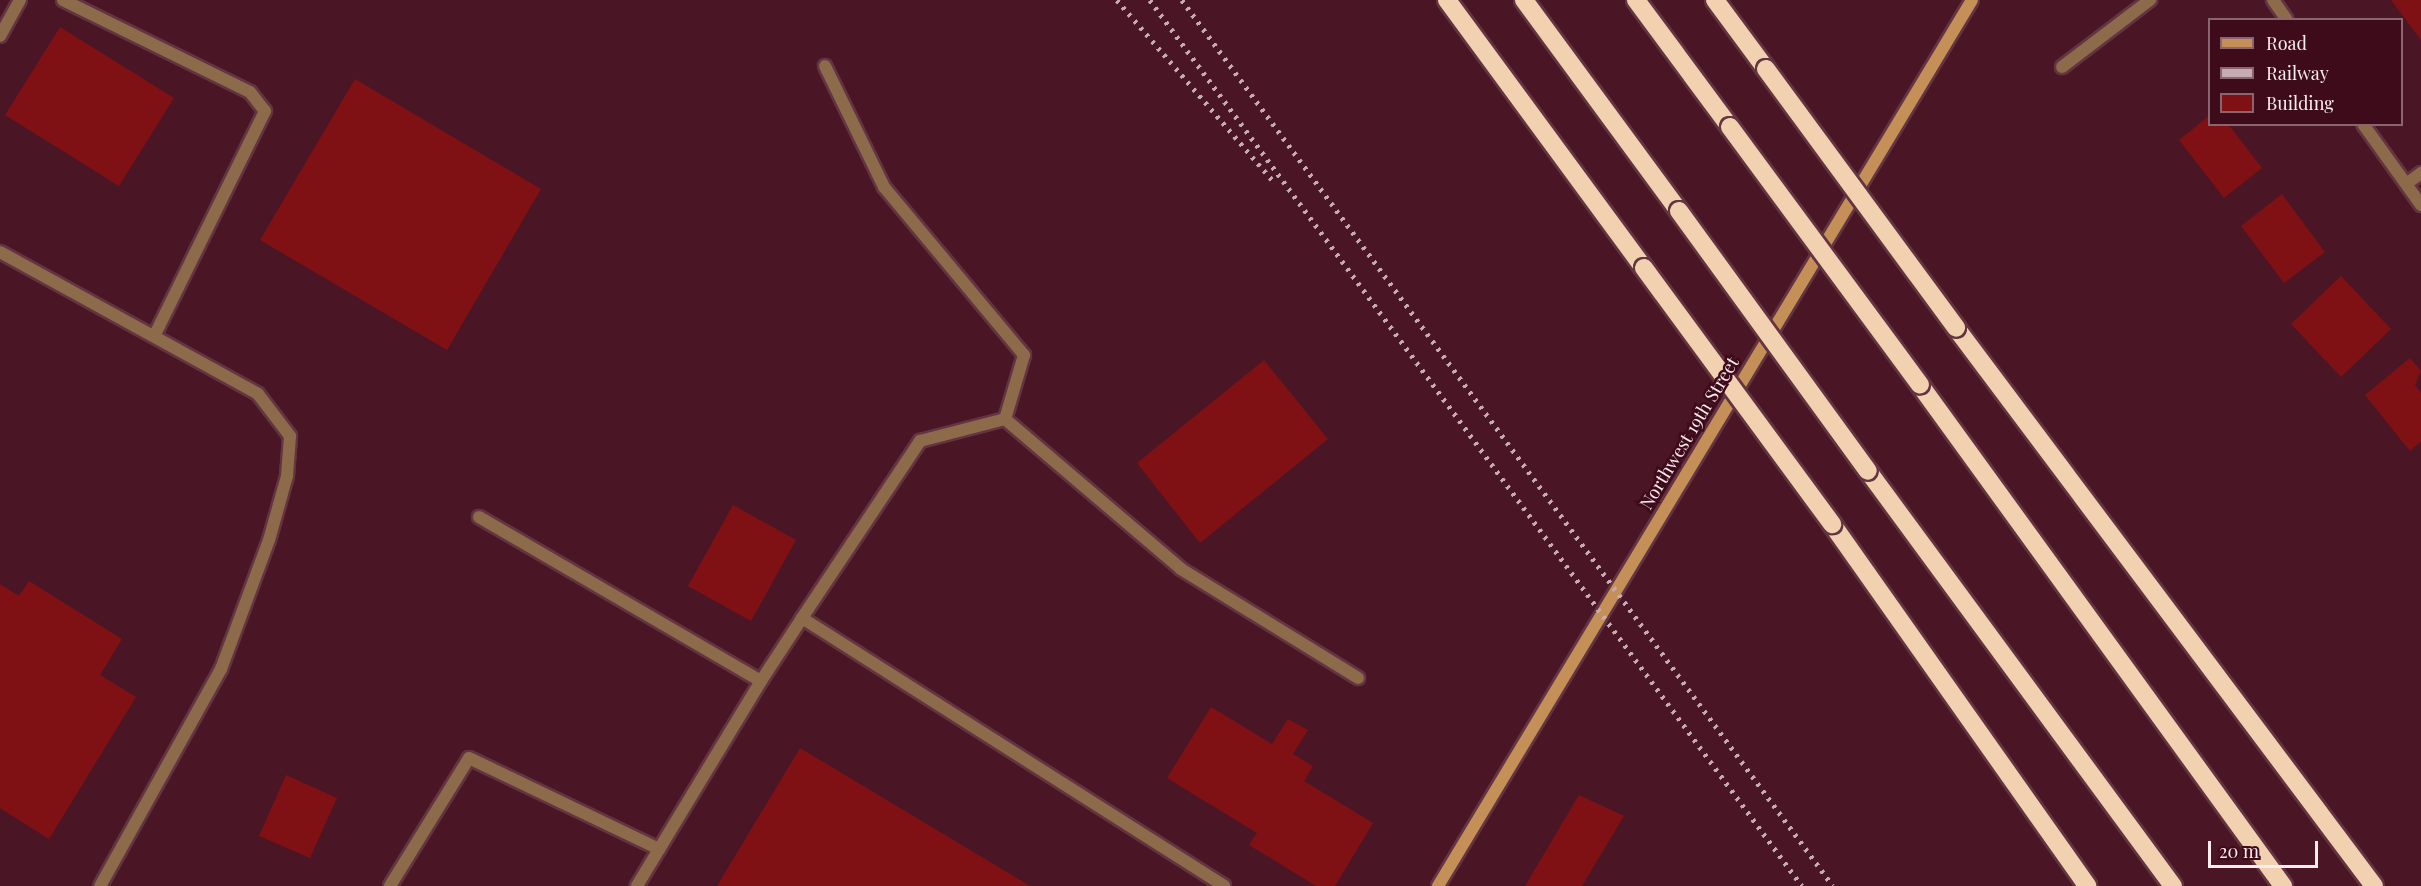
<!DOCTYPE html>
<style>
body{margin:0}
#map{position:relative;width:2421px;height:886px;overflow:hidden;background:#4a1625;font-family:"Playfair Display",serif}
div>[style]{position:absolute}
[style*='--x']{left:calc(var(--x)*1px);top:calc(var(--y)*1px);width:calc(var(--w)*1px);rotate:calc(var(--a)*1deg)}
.building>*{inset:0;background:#7f1115}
.roads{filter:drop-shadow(2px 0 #633441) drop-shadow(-2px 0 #633441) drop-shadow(0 2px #633441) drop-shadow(0 -2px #633441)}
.lane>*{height:12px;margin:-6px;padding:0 6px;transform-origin:6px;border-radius:6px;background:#8d6b4a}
.street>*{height:12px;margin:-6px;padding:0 6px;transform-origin:6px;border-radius:6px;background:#8d6b4a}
.secondary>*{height:12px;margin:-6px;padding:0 6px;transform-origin:6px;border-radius:6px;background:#c58f58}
.highway>*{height:18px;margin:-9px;padding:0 9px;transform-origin:9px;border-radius:9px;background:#f2d1b1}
.rail>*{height:4.5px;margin-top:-2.25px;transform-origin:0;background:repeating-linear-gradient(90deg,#c5abb2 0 3px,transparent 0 9px)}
.bridges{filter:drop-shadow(2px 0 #633441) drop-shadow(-2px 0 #633441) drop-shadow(0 2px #633441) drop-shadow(0 -2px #633441)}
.highway-bridge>*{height:18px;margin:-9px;padding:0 9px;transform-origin:9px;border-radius:9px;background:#f2d1b1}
span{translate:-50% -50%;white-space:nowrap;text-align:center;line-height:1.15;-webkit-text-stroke:5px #3e0b1b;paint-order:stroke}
.street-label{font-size:18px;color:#fcedf0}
.legend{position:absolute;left:2208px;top:18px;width:195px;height:108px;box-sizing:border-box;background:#3e0b1b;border:2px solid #8a6570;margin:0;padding:8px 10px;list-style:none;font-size:18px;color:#fcedf0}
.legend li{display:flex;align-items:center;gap:12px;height:30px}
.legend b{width:30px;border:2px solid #8a6570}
.scale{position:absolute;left:2208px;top:841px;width:110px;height:27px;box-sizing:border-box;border:3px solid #fcedf0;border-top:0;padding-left:8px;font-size:18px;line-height:21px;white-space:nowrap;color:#fcedf0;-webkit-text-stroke:4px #3e0b1b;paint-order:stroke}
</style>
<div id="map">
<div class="building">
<i style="clip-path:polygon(2391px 0,2421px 0,2421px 40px)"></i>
<i style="clip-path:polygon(60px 27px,174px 98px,119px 186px,5px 115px)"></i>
<i style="clip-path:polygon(355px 79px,541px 189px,447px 350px,260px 240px)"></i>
<i style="clip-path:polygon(2210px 115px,2210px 124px,2228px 124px,2262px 168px,2224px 198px,2179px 140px)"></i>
<i style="clip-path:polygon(2282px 194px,2325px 252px,2284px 283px,2241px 226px)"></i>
<i style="clip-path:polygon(2341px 276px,2391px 329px,2341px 377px,2291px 324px)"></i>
<i style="clip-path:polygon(2410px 358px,2421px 371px,2415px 385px,2421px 393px,2421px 441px,2410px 451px,2365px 395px)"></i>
<i style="clip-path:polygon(1264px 360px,1328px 439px,1200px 543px,1137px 463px)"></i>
<i style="clip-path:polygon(733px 505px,796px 540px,751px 621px,688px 586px)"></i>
<i style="clip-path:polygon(29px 581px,122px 639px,100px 675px,136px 697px,49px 839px,0 808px,0 584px,19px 596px)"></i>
<i style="clip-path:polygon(1211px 707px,1272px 744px,1288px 719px,1308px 730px,1293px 754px,1313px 766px,1304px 781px,1373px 823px,1335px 886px,1316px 886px,1249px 845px,1257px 833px,1167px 778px)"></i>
<i style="clip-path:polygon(800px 748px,1030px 886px,717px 886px)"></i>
<i style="clip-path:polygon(286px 775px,337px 798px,310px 858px,259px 836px)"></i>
<i style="clip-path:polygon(1579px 795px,1624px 816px,1582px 886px,1525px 886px)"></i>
</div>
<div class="roads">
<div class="lane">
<i style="--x:63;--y:0;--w:208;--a:26.2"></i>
<i style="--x:250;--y:92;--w:24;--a:52"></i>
<i style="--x:265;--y:111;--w:250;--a:116.2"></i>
<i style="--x:0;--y:36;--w:41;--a:-60.9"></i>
<i style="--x:825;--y:66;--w:135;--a:64"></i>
<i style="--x:884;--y:187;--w:219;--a:50.2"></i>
<i style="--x:1024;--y:355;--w:67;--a:106.5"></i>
<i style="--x:2062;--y:67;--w:111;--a:-37.3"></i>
<i style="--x:0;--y:252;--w:294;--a:28.8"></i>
<i style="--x:258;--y:394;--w:53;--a:52.7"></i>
<i style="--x:290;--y:436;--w:40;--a:94.3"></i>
<i style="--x:287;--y:476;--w:66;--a:105.7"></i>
<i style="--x:269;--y:540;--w:138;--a:110.4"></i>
<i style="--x:221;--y:669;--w:248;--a:119.1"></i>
<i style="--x:479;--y:517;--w:326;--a:30.2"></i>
<i style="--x:761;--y:681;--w:240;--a:121.2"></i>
<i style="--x:802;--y:618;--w:213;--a:-56.3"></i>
<i style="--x:920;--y:441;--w:88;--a:-14.5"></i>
<i style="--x:1005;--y:419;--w:231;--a:40.4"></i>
<i style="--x:1181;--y:569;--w:208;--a:31.6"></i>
<i style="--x:761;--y:681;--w:75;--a:-56.9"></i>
<i style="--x:802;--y:618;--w:500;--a:32.4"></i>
<i style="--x:390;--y:886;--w:150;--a:-58.3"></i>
<i style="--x:469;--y:758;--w:211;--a:25.6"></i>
</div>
<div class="street">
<i style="--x:2273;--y:0;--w:24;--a:55"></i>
<i style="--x:2363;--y:124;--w:100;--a:54.4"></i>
<i style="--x:2406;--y:184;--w:19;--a:-36"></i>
</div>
<div class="secondary">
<i style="--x:1438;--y:886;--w:1034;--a:-58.92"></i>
</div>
<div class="highway">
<i style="--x:1447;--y:0;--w:333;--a:53.7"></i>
<i style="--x:1524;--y:0;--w:262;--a:53.7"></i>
<i style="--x:1636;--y:0;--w:158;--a:53.5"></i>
<i style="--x:1715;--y:0;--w:86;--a:53.5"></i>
<i style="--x:1956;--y:328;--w:697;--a:53.16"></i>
<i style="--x:1920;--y:385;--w:619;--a:54.07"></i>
<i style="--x:1868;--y:471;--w:515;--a:53.69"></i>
<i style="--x:1832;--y:524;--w:443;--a:54.8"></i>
</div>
</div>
<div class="rail">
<i style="--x:1117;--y:0;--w:242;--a:49.2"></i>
<i style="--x:1150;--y:0;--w:1100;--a:53.65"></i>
<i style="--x:1182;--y:0;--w:1099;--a:53.69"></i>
</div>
<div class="bridges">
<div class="highway-bridge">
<i style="--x:1766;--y:69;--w:321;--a:53.7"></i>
<i style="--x:1730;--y:127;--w:320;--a:53.6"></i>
<i style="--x:1679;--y:211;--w:321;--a:54"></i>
<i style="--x:1644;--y:268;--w:318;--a:53.7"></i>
</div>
</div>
<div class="street-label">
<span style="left:1689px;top:433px;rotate:-59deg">Northwest 19th Street</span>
</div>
<ul class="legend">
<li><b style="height:8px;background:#c58f58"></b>Road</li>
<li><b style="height:8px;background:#c5abb2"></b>Railway</li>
<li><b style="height:16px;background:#7f1115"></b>Building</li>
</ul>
<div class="scale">20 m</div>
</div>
